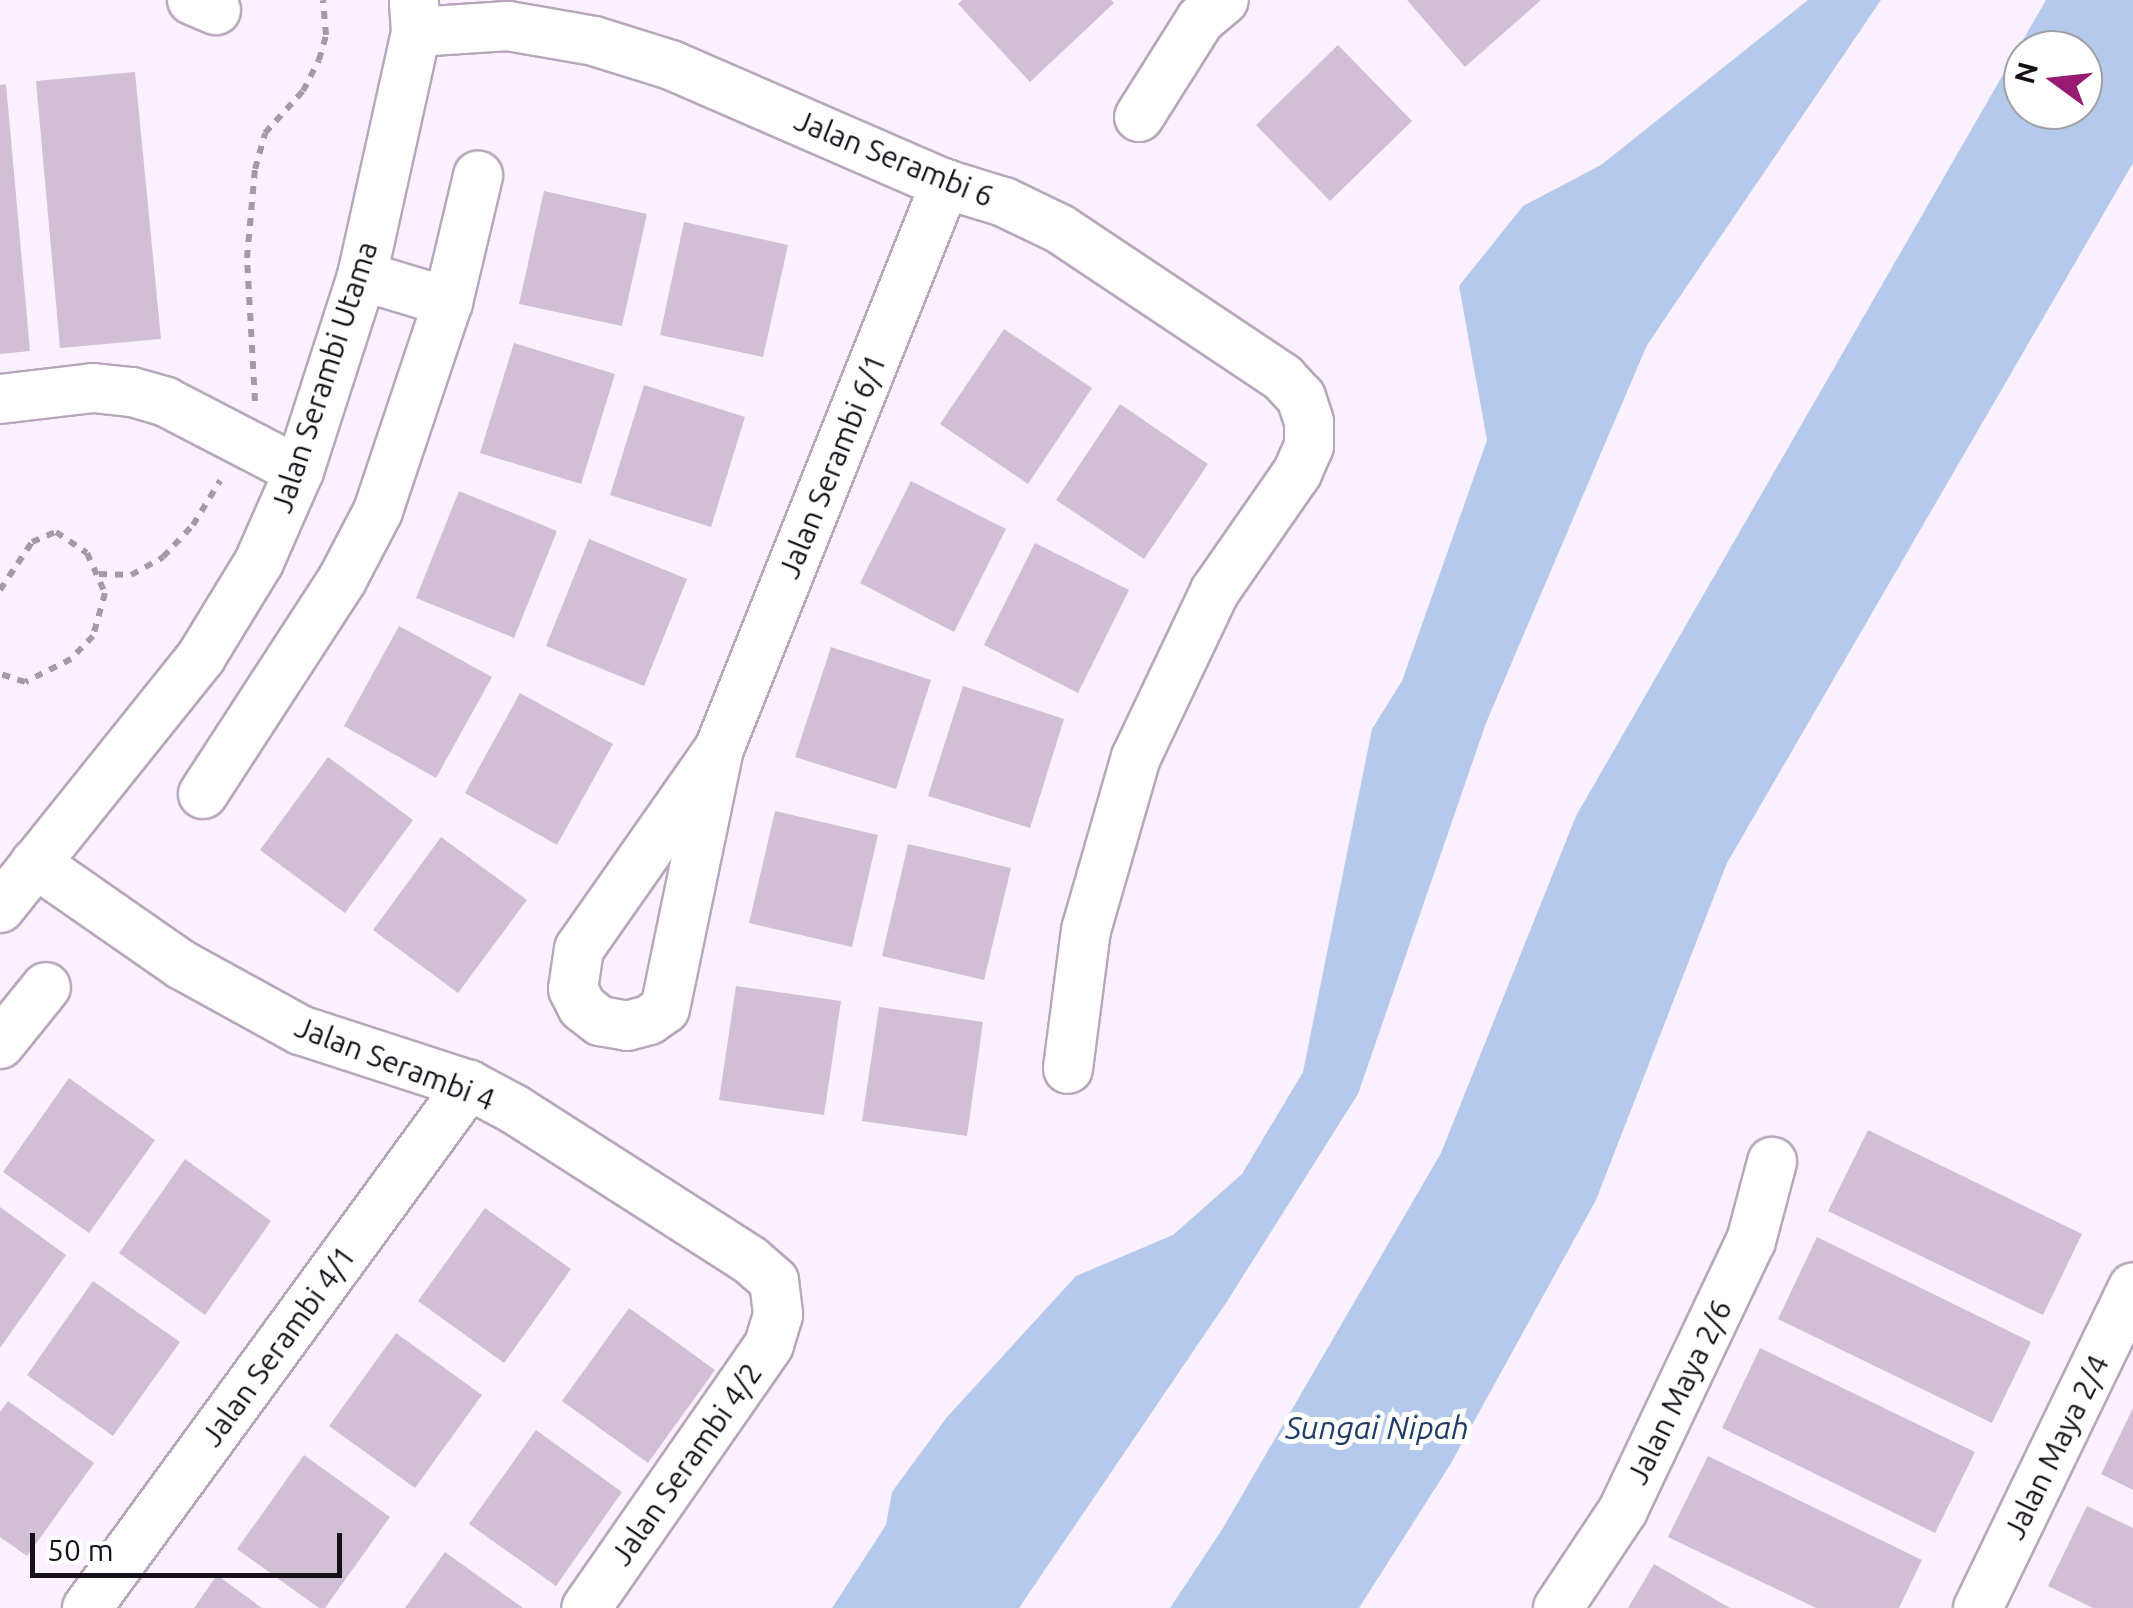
<!DOCTYPE html>
<style>
body{margin:0}
#map{position:relative;width:2133px;height:1608px;overflow:hidden;background:#fbf0fe;font-family:Ubuntu,sans-serif}
div>[style]{position:absolute}
[style*='--x']{left:calc(var(--x)*1px);top:calc(var(--y)*1px);width:calc(var(--w)*1px);rotate:calc(var(--a)*1deg)}
.water>*{inset:0;background:#b4c9ec}
.building>*{inset:0;background:#d1bfd6}
.path>*{height:6px;margin-top:-3px;transform-origin:0;background:repeating-linear-gradient(90deg,#a39aa6 0 8px,transparent 0 16px)}
.roads{filter:drop-shadow(2px 0 #b8a6bd) drop-shadow(-2px 0 #b8a6bd) drop-shadow(0 2px #b8a6bd) drop-shadow(0 -2px #b8a6bd)}
.minor>*{height:48px;margin:-24px;padding:0 24px;transform-origin:24px;border-radius:24px;background:#fff}
span{translate:-50% -50%;white-space:nowrap;text-align:center;line-height:1.15;-webkit-text-stroke:10px #fff;paint-order:stroke}
.street-label{font-size:30px;color:#161018}
.water-label{font-size:32px;color:#223c69;font-style:italic}
.north{position:absolute;left:2003px;top:30px;width:100px;height:100px;box-sizing:border-box;background:#fff;border:2px solid #a29fa3;border-radius:50%;rotate:285deg;font-size:28px;font-weight:700;line-height:40px;text-align:center;color:#161018}
.north::after{content:'';display:block;margin:auto;width:35px;height:45px;background:#981a72;clip-path:polygon(50% 0,100% 100%,50% 72%,0 100%)}
.scale{position:absolute;left:30px;top:1533px;width:312px;height:45px;box-sizing:border-box;border:5px solid #161018;border-top:0;padding-left:12px;font-size:30px;line-height:35px;white-space:nowrap;color:#161018;-webkit-text-stroke:8px #fff;paint-order:stroke}
</style>
<div id="map">
<div class="water">
<i style="clip-path:polygon(1808px 0,1881px 0,1647px 345px,1486px 723px,1358px 1094px,1228px 1300px,1019px 1608px,832px 1608px,886px 1525px,892px 1492px,947px 1417px,1076px 1276px,1173px 1235px,1242px 1174px,1303px 1072px,1372px 729px,1402px 681px,1487px 440px,1459px 286px,1523px 206px,1601px 165px)"></i>
<i style="clip-path:polygon(evenodd,2046px 0,2133px 0,2133px 163px,1727px 863px,1596px 1200px,1450px 1465px,1359px 1608px,1170px 1608px,1223px 1528px,1441px 1153px,1576px 816px,2046px 0,2083px 50px,2083px 110px,2023px 110px,2023px 50px,2083px 50px)"></i>
</div>
<div class="building">
<i style="clip-path:polygon(962px 0,1111px 0,1114px 3px,1030px 82px,958px 4px)"></i>
<i style="clip-path:polygon(1407px 0,1541px 0,1465px 67px)"></i>
<i style="clip-path:polygon(1338px 45px,1412px 121px,1330px 201px,1256px 125px)"></i>
<i style="clip-path:polygon(135px 72px,161px 339px,60px 348px,36px 81px)"></i>
<i style="clip-path:polygon(6px 84px,30px 351px,0 354px,0 85px)"></i>
<i style="clip-path:polygon(544px 191px,647px 214px,622px 326px,519px 304px)"></i>
<i style="clip-path:polygon(684px 222px,788px 245px,763px 357px,660px 335px)"></i>
<i style="clip-path:polygon(1004px 329px,1092px 388px,1028px 484px,940px 424px)"></i>
<i style="clip-path:polygon(514px 343px,615px 374px,581px 484px,480px 453px)"></i>
<i style="clip-path:polygon(644px 385px,745px 417px,711px 527px,610px 495px)"></i>
<i style="clip-path:polygon(1120px 404px,1208px 464px,1144px 559px,1056px 500px)"></i>
<i style="clip-path:polygon(911px 481px,1006px 529px,954px 632px,860px 583px)"></i>
<i style="clip-path:polygon(459px 491px,557px 531px,514px 638px,416px 598px)"></i>
<i style="clip-path:polygon(589px 539px,687px 579px,644px 686px,546px 646px)"></i>
<i style="clip-path:polygon(1035px 543px,1129px 590px,1078px 693px,984px 645px)"></i>
<i style="clip-path:polygon(399px 626px,492px 677px,436px 778px,344px 726px)"></i>
<i style="clip-path:polygon(831px 647px,931px 680px,896px 789px,795px 757px)"></i>
<i style="clip-path:polygon(963px 686px,1064px 719px,1030px 828px,928px 796px)"></i>
<i style="clip-path:polygon(520px 693px,613px 744px,557px 845px,465px 793px)"></i>
<i style="clip-path:polygon(328px 757px,413px 820px,345px 913px,260px 850px)"></i>
<i style="clip-path:polygon(775px 811px,878px 835px,852px 947px,749px 923px)"></i>
<i style="clip-path:polygon(441px 837px,527px 900px,458px 993px,373px 930px)"></i>
<i style="clip-path:polygon(908px 844px,1011px 868px,984px 980px,882px 956px)"></i>
<i style="clip-path:polygon(736px 986px,841px 1001px,824px 1115px,719px 1100px)"></i>
<i style="clip-path:polygon(879px 1007px,983px 1022px,967px 1136px,862px 1121px)"></i>
<i style="clip-path:polygon(69px 1078px,155px 1140px,89px 1233px,3px 1172px)"></i>
<i style="clip-path:polygon(1868px 1130px,2082px 1234px,2043px 1315px,1828px 1211px)"></i>
<i style="clip-path:polygon(185px 1159px,271px 1221px,205px 1315px,119px 1253px)"></i>
<i style="clip-path:polygon(0 1207px,66px 1255px,0 1348px)"></i>
<i style="clip-path:polygon(485px 1208px,571px 1269px,504px 1363px,418px 1301px)"></i>
<i style="clip-path:polygon(1817px 1237px,2031px 1342px,1992px 1423px,1778px 1319px)"></i>
<i style="clip-path:polygon(93px 1281px,180px 1342px,113px 1436px,27px 1375px)"></i>
<i style="clip-path:polygon(629px 1308px,715px 1370px,648px 1463px,562px 1401px)"></i>
<i style="clip-path:polygon(396px 1333px,482px 1395px,415px 1488px,329px 1426px)"></i>
<i style="clip-path:polygon(1760px 1348px,1975px 1452px,1935px 1533px,1722px 1428px)"></i>
<i style="clip-path:polygon(8px 1401px,94px 1463px,27px 1556px,0 1537px,0 1412px)"></i>
<i style="clip-path:polygon(2133px 1408px,2133px 1490px,2101px 1474px)"></i>
<i style="clip-path:polygon(536px 1430px,622px 1492px,556px 1586px,469px 1524px)"></i>
<i style="clip-path:polygon(304px 1455px,390px 1517px,325px 1608px,319px 1608px,237px 1549px)"></i>
<i style="clip-path:polygon(1708px 1456px,1922px 1560px,1899px 1608px,1816px 1608px,1668px 1537px)"></i>
<i style="clip-path:polygon(2087px 1506px,2133px 1528px,2133px 1608px,2093px 1608px,2048px 1586px)"></i>
<i style="clip-path:polygon(445px 1552px,523px 1608px,405px 1608px)"></i>
<i style="clip-path:polygon(1654px 1564px,1730px 1608px,1628px 1608px)"></i>
<i style="clip-path:polygon(217px 1575px,262px 1608px,194px 1608px)"></i>
</div>
<div class="path">
<i style="--x:255;--y:401;--w:143;--a:-93.2"></i>
<i style="--x:247;--y:258;--w:89;--a:-84.9"></i>
<i style="--x:255;--y:169;--w:37;--a:-74"></i>
<i style="--x:265;--y:133;--w:57;--a:-47.9"></i>
<i style="--x:303;--y:91;--w:35;--a:-63"></i>
<i style="--x:319;--y:60;--w:26;--a:-74"></i>
<i style="--x:326;--y:35;--w:35;--a:-95"></i>
<i style="--x:99;--y:574;--w:32;--a:2"></i>
<i style="--x:131;--y:575;--w:37;--a:-29"></i>
<i style="--x:163;--y:557;--w:44;--a:-46.8"></i>
<i style="--x:193;--y:525;--w:52;--a:-58.5"></i>
<i style="--x:0;--y:590;--w:58;--a:-56.3"></i>
<i style="--x:32;--y:542;--w:26;--a:-23"></i>
<i style="--x:56;--y:532;--w:37;--a:34"></i>
<i style="--x:87;--y:553;--w:44;--a:65.8"></i>
<i style="--x:105;--y:593;--w:45;--a:105.6"></i>
<i style="--x:93;--y:636;--w:32;--a:134"></i>
<i style="--x:71;--y:659;--w:51;--a:153.4"></i>
<i style="--x:25;--y:682;--w:26;--a:-162"></i>
</div>
<div class="roads">
<div class="minor">
<i style="--x:192;--y:0;--w:26;--a:23"></i>
<i style="--x:416;--y:32;--w:92;--a:-3.7"></i>
<i style="--x:508;--y:26;--w:87;--a:9.9"></i>
<i style="--x:594;--y:41;--w:81;--a:17.3"></i>
<i style="--x:671;--y:65;--w:299;--a:23.5"></i>
<i style="--x:945;--y:184;--w:62;--a:17"></i>
<i style="--x:1004;--y:202;--w:62;--a:25.7"></i>
<i style="--x:1060;--y:229;--w:268;--a:33.7"></i>
<i style="--x:1283;--y:378;--w:26;--a:47"></i>
<i style="--x:1301;--y:397;--w:26;--a:72"></i>
<i style="--x:1309;--y:422;--w:24;--a:90"></i>
<i style="--x:1309;--y:446;--w:30;--a:114"></i>
<i style="--x:1297;--y:473;--w:144;--a:124.8"></i>
<i style="--x:1215;--y:591;--w:184;--a:115.4"></i>
<i style="--x:1136;--y:757;--w:180;--a:106.1"></i>
<i style="--x:1086;--y:930;--w:140;--a:97.4"></i>
<i style="--x:1139;--y:117;--w:115;--a:-57.8"></i>
<i style="--x:1200;--y:20;--w:31;--a:-40"></i>
<i style="--x:362;--y:276;--w:90;--a:16.8"></i>
<i style="--x:0;--y:399;--w:94;--a:-6.7"></i>
<i style="--x:93;--y:388;--w:39;--a:6"></i>
<i style="--x:132;--y:392;--w:35;--a:16"></i>
<i style="--x:166;--y:402;--w:150;--a:27.4"></i>
<i style="--x:719;--y:749;--w:244;--a:125"></i>
<i style="--x:579;--y:949;--w:40;--a:98.5"></i>
<i style="--x:573;--y:989;--w:20;--a:63"></i>
<i style="--x:582;--y:1007;--w:23;--a:38"></i>
<i style="--x:600;--y:1021;--w:27;--a:10"></i>
<i style="--x:627;--y:1026;--w:23;--a:-15"></i>
<i style="--x:649;--y:1020;--w:19;--a:-35"></i>
<i style="--x:665;--y:1009;--w:266;--a:-78.3"></i>
<i style="--x:719;--y:749;--w:609;--a:-68.2"></i>
<i style="--x:203;--y:794;--w:255;--a:-57"></i>
<i style="--x:342;--y:580;--w:78;--a:-62.4"></i>
<i style="--x:378;--y:511;--w:220;--a:-71.5"></i>
<i style="--x:448;--y:302;--w:130;--a:-76.6"></i>
<i style="--x:35;--y:863;--w:179;--a:34.8"></i>
<i style="--x:182;--y:965;--w:135;--a:28.8"></i>
<i style="--x:300;--y:1030;--w:178;--a:18"></i>
<i style="--x:469;--y:1085;--w:51;--a:28.1"></i>
<i style="--x:514;--y:1109;--w:280;--a:32.6"></i>
<i style="--x:750;--y:1260;--w:32;--a:41"></i>
<i style="--x:774;--y:1281;--w:34;--a:83"></i>
<i style="--x:778;--y:1315;--w:31;--a:107"></i>
<i style="--x:769;--y:1345;--w:320;--a:124.8"></i>
<i style="--x:0;--y:908;--w:322;--a:-51.3"></i>
<i style="--x:201;--y:657;--w:111;--a:-58.6"></i>
<i style="--x:259;--y:562;--w:99;--a:-66.3"></i>
<i style="--x:299;--y:471;--w:205;--a:-72.1"></i>
<i style="--x:362;--y:276;--w:250;--a:-77.5"></i>
<i style="--x:416;--y:32;--w:29;--a:-94"></i>
<i style="--x:0;--y:1044;--w:73;--a:-51.1"></i>
<i style="--x:87;--y:1608;--w:648;--a:-53.86"></i>
<i style="--x:1558;--y:1608;--w:118;--a:-56.4"></i>
<i style="--x:1623;--y:1510;--w:298;--a:-64.6"></i>
<i style="--x:1751;--y:1241;--w:82;--a:-75.1"></i>
<i style="--x:1978;--y:1608;--w:356;--a:-64.2"></i>
</div>
</div>
<div class="street-label">
<span style="left:894px;top:158px;rotate:22deg">Jalan Serambi 6</span>
<span style="left:324px;top:377px;rotate:-72deg">Jalan Serambi Utama</span>
<span style="left:832px;top:466px;rotate:-68deg">Jalan Serambi 6/1</span>
<span style="left:395px;top:1063px;rotate:21deg">Jalan Serambi 4</span>
<span style="left:278px;top:1346px;rotate:-54deg">Jalan Serambi 4/1</span>
<span style="left:1679px;top:1392px;rotate:-64deg">Jalan Maya 2/6</span>
<span style="left:2056px;top:1447px;rotate:-64deg">Jalan Maya 2/4</span>
<span style="left:686px;top:1464px;rotate:-55deg">Jalan Serambi 4/2</span>
</div>
<div class="water-label">
<span style="left:1377px;top:1427px">Sungai Nipah</span>
</div>
<div class="north">N</div>
<div class="scale">50 m</div>
</div>
